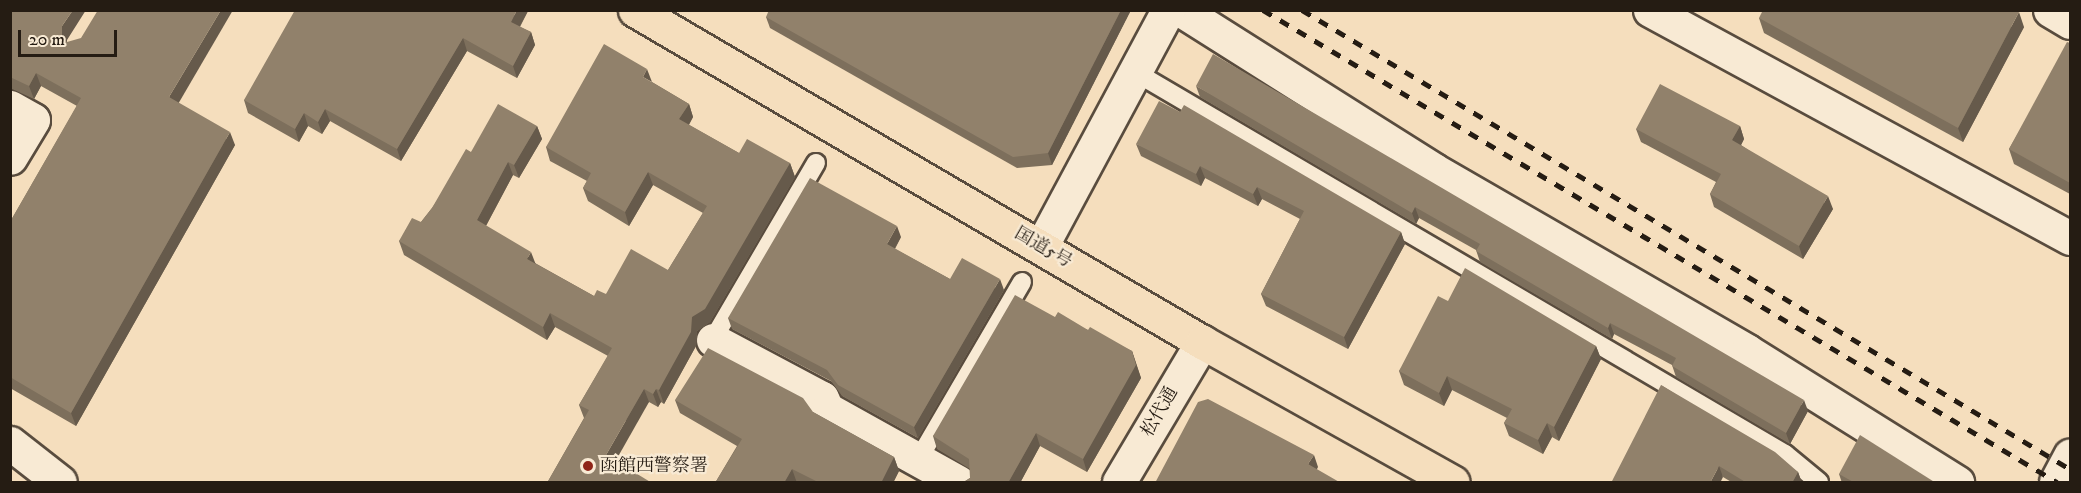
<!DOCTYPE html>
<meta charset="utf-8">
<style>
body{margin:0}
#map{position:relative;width:2081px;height:493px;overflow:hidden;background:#f5debd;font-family:"IM FELL DW Pica","Noto Serif JP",serif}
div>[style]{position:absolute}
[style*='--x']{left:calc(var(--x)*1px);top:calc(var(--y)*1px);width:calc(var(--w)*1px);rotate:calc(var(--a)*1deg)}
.roads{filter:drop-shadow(2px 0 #594c3e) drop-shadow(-2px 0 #594c3e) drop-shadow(0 2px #594c3e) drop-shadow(0 -2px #594c3e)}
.lane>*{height:18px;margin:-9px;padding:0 9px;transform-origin:9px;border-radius:9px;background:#f8ead4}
.street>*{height:33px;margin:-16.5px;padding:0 16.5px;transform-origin:16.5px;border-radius:16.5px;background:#f8ead4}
.secondary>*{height:33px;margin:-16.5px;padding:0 16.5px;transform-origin:16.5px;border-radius:16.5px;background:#f8ead4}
.highway>*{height:33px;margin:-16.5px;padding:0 16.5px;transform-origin:16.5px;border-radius:16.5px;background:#f5debd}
.rail>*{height:4.5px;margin-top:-2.25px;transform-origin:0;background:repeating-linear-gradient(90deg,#251c13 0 10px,transparent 0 20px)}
.wall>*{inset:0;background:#7d6f5c}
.shaded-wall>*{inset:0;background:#665a4b}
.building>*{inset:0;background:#91816b}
.dots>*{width:16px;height:16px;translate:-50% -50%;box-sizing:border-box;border:3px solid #f8ead4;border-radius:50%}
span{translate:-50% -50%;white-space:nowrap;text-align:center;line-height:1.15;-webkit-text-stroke:4.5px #f8ead4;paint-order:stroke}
.street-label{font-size:18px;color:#251c13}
.poi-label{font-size:18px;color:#251c13}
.left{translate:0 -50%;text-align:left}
.frame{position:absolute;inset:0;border:12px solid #251c13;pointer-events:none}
.scale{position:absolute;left:18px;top:30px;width:99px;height:27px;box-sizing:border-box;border:3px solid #251c13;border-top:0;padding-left:8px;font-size:18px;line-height:21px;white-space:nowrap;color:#251c13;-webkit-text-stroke:4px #f8ead4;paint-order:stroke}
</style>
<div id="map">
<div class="roads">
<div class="lane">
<i style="--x:1135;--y:72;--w:754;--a:30.44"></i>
<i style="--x:1785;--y:454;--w:44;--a:39.5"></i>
<i style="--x:709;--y:346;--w:212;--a:-59.7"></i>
<i style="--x:918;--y:460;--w:206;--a:-59.7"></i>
</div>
<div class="street">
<i style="--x:1181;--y:10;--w:299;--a:32.3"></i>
<i style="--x:1434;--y:170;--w:362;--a:30"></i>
<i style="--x:1747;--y:351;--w:248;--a:32"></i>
<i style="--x:2050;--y:10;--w:23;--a:31"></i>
<i style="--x:10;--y:107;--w:26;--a:29"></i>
<i style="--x:33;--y:120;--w:44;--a:121.2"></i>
<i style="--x:713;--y:340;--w:123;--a:28"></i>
<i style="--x:822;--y:398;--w:12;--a:66"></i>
<i style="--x:827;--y:409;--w:150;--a:29.1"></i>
</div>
<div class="secondary">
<i style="--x:1650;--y:10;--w:478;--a:28.5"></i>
<i style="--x:1041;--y:247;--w:269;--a:-61.8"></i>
<i style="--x:10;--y:443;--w:63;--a:38"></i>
<i style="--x:1119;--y:482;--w:163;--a:-59.3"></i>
<i style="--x:2056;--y:482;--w:30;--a:-62"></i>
</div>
<div class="highway">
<i style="--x:635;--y:10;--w:657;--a:30.35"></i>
<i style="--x:1202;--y:342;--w:287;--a:29.2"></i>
</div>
</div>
<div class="rail">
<i style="--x:1263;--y:10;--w:924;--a:30.73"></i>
<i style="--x:1302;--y:10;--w:895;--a:30.86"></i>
</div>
<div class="wall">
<i style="clip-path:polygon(10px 10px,67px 40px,67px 42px,178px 103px,235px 145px,76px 426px,10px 388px,10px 222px,77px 106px,41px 86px,34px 99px,10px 88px)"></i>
<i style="clip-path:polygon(1131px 10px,1052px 165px,1017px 168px,770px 28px,766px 17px)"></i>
<i style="clip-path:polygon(528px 11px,520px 27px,531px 32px,535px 45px,517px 78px,467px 51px,401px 161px,330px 121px,322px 134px,308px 126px,299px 142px,248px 113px,244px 100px)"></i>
<i style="clip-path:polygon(1759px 18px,2024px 27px,1963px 142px,1764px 33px)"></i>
<i style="clip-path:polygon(2070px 43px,2070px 194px,2014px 164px,2009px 149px)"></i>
<i style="clip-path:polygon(652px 82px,689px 104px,693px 117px,689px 125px,739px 153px,790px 163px,795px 177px,710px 322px,697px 331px,696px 346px,664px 404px,661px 402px,658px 407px,649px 402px,547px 483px,584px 418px,579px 405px,608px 356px,555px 327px,547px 340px,404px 255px,399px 241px,421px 222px,432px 208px,471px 152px,537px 126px,542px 139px,519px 178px,513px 175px,486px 226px,535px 263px,594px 296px,606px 294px,668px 270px,703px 213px,653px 185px,629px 226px,588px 201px,583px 188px,587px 181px,550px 161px,546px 147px)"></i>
<i style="clip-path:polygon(1196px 86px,1808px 411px,1790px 444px,1676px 377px,1672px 365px,1614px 334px,1612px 339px,1480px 262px,1476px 250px,1419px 218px,1416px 224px,1200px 97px)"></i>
<i style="clip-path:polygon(1740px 126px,1744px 139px,1741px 145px,1833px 209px,1803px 259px,1714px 207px,1710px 194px,1716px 182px,1641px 142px,1636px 129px)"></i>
<i style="clip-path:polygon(1136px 144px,1401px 232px,1405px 244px,1348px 349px,1266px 306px,1261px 294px,1300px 219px,1262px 199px,1258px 206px,1205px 178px,1201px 186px,1141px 156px)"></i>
<i style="clip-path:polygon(901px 237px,895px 249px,950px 279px,1004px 290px,918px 438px,842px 396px,831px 381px,732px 329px,728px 318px)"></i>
<i style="clip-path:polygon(1448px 301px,1596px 346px,1601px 359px,1559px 441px,1552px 437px,1543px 454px,1509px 436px,1504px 423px,1507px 418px,1452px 390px,1444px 406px,1404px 385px,1399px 371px)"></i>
<i style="clip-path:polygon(1055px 317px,1088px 330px,1132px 351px,1141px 378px,1087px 472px,1040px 446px,1020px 483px,962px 483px,970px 478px,970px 469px,937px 449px,933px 436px)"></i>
<i style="clip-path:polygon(1661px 385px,1798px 472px,1802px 483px,1733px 483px,1723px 477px)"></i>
<i style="clip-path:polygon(675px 400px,813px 412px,894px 457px,899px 471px,893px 483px,715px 483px,737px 446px,680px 413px)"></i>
<i style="clip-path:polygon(1839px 474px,1936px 483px,1842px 483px)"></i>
</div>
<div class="shaded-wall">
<i style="clip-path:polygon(73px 10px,86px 10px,67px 40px,67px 50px,62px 37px,62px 26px)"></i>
<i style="clip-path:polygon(221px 10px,233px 10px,174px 111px,169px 97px)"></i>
<i style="clip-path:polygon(517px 10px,528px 11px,515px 35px,511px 22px)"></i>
<i style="clip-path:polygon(1121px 10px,1131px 10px,1052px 165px,1048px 153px)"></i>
<i style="clip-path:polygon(2019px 12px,2024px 27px,1963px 142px,1958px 128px)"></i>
<i style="clip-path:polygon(531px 32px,535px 45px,517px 78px,513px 66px)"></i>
<i style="clip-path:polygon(463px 38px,467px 51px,401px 161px,397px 149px)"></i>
<i style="clip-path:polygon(647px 69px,652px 82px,643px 77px)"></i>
<i style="clip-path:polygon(36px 73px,41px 86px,34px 99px,29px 86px)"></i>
<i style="clip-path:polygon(689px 104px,693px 117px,684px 133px,679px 119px)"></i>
<i style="clip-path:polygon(325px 109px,330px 121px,322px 134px,318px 122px)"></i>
<i style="clip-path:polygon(304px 113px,308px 126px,299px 142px,295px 129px)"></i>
<i style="clip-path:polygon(537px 126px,542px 139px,519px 178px,514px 165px)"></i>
<i style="clip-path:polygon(1740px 126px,1744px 139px,1737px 153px,1732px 140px)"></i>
<i style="clip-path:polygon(230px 132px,235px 145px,76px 426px,71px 413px)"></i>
<i style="clip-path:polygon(508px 162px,513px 175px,482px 233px,477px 220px)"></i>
<i style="clip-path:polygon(790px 163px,795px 177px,710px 322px,697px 331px,696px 346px,664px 404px,659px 390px,692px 317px)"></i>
<i style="clip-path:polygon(1200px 166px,1205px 178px,1201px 186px,1196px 174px)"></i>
<i style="clip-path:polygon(648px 172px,653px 185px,629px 226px,625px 212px)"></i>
<i style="clip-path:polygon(1257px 187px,1262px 199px,1258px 206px,1253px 194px)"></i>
<i style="clip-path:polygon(1828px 196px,1833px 209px,1803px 259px,1799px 246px)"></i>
<i style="clip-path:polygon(1415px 207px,1419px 218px,1416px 224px,1412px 213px)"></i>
<i style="clip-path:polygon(897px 226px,901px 237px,891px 255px,887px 244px)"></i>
<i style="clip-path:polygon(1401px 232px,1405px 244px,1348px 349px,1344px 337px)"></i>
<i style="clip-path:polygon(531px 252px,536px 265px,527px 259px)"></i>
<i style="clip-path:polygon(1000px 279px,1004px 290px,918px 438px,914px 427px)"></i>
<i style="clip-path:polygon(550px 313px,555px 327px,547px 340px,543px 327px)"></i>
<i style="clip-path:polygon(1610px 323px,1614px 334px,1612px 339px,1608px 328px)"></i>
<i style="clip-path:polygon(1596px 346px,1601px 359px,1559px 441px,1554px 427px)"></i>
<i style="clip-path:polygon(1132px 351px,1141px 378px,1087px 472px,1083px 459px)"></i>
<i style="clip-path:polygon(1447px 376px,1452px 390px,1444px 406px,1439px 393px)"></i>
<i style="clip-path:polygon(644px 389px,649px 402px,611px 469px,606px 455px)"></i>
<i style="clip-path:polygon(656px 389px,661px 402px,658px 407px,653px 394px)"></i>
<i style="clip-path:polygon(1804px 400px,1808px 411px,1790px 444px,1786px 433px)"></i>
<i style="clip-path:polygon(1547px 423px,1552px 437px,1543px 454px,1538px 440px)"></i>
<i style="clip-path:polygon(1036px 433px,1040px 446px,1020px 483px,1008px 483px)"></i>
<i style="clip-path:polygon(1314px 455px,1318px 467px,1313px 477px,1308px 464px)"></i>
<i style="clip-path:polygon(894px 457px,899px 471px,893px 483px,881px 483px)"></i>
<i style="clip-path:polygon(1719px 466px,1723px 477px,1720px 483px,1710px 483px)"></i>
<i style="clip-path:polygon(792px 469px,797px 483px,784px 483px)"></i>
<i style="clip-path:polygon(1798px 472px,1802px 483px,1792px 483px)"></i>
</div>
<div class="building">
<i style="clip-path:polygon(10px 10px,73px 10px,62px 26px,62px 37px,67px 42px,81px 38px,98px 10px,221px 10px,169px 97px,230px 132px,71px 413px,10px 377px,10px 222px,81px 98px,36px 73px,29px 86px,10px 77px)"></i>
<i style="clip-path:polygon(295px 10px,517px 10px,511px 22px,531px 32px,513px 66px,463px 38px,397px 149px,325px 109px,318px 122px,304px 113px,295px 129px,244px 100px)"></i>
<i style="clip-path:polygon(769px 10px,1121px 10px,1048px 153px,1013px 157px,766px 17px)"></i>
<i style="clip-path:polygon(1763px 10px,2015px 10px,2019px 12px,1958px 128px,1759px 18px)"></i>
<i style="clip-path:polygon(2067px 42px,2070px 43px,2070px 183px,2009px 149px)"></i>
<i style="clip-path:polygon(604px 44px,647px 69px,643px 77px,689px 104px,679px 119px,739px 153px,747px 139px,790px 163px,705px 309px,692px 317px,691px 332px,659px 390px,656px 389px,653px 394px,644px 389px,606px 455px,652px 483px,547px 483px,589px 410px,579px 405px,612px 348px,550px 313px,543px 327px,399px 241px,412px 218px,421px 222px,432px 208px,466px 149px,471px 152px,498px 104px,537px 126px,514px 165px,508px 162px,477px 220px,531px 252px,527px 259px,594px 296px,597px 290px,606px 294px,631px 249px,668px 270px,707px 206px,648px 172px,625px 212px,583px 188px,591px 173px,546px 147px)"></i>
<i style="clip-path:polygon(1213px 54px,1804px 400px,1786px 433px,1672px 366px,1676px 358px,1610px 323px,1608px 328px,1476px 251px,1480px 244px,1415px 207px,1412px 213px,1196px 86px)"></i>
<i style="clip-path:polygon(1660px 84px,1740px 126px,1732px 140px,1828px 196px,1799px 246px,1710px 194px,1721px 174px,1636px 129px)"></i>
<i style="clip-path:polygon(1159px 101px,1180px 112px,1184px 105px,1401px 232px,1344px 337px,1261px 294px,1304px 211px,1257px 187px,1253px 194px,1200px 166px,1196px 174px,1136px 144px)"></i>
<i style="clip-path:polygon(810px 178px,897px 226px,887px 244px,950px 279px,962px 258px,1000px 279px,914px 427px,838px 385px,827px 370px,728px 318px)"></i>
<i style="clip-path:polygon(1465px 268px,1596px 346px,1554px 427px,1547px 423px,1538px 440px,1504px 423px,1512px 409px,1447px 376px,1439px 393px,1399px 371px,1438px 296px,1448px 301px)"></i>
<i style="clip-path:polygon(1015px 295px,1055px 317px,1058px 312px,1088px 330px,1090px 327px,1132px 351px,1136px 365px,1083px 459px,1036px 433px,1008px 483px,962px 483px,970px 478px,969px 459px,933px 436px)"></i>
<i style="clip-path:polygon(708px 348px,803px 398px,813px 412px,894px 457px,881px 483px,820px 483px,792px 469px,784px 483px,715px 483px,742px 439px,675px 400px)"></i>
<i style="clip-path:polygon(1661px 385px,1775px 452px,1798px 472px,1792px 483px,1747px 483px,1719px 466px,1710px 483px,1611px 483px)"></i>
<i style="clip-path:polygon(1208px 399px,1314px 455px,1308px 464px,1341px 483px,1155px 483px,1198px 402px)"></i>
<i style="clip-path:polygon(1860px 435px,1936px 483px,1855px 483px,1839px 474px)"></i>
</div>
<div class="dots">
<i style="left:588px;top:466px;background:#8f2418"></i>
</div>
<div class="street-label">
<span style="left:1043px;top:248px;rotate:30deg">国道5号</span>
<span style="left:1160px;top:412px;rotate:-60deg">松代通</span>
</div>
<div class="poi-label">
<span class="left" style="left:600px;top:466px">函館西警察署</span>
</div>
<div class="frame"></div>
<div class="scale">20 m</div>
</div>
